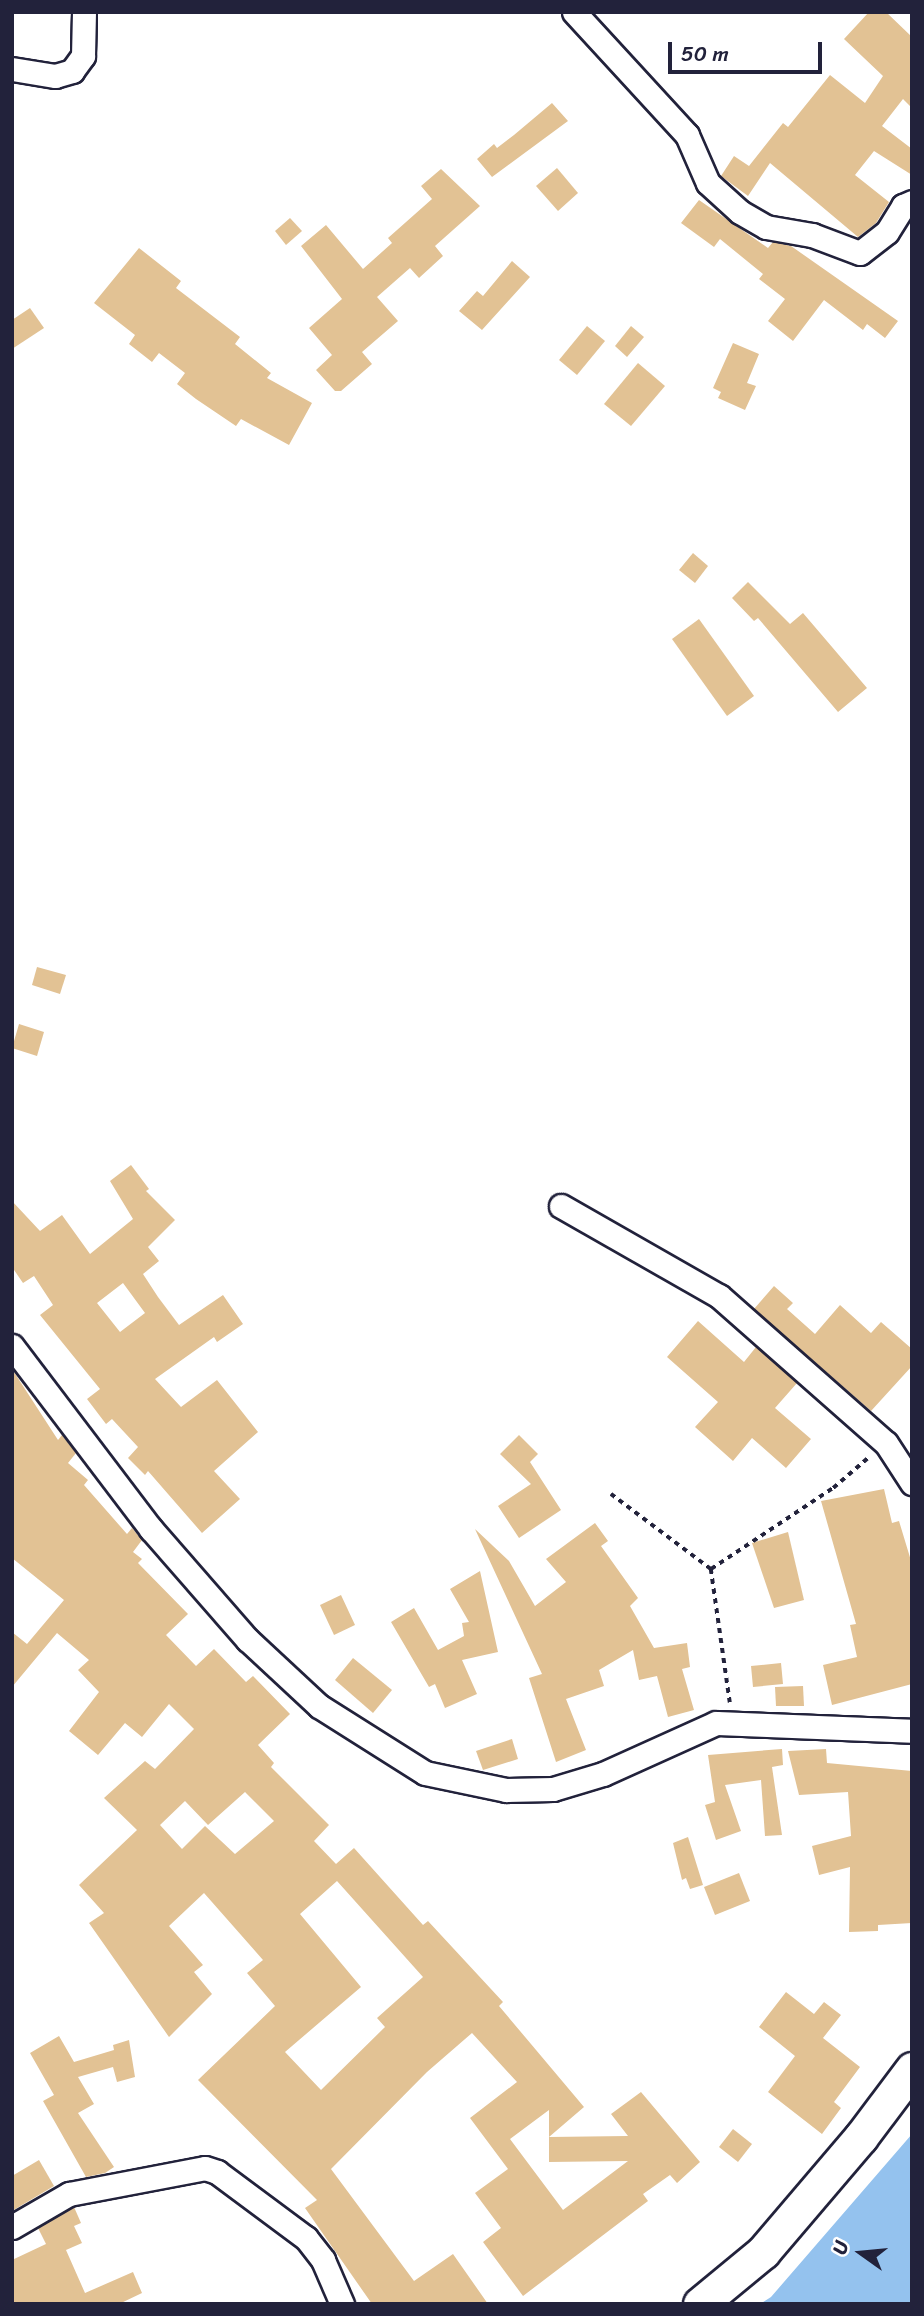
<!DOCTYPE html>
<style>
body{margin:0}
#map{position:relative;width:924px;height:2316px;overflow:hidden;background:#fff;font-family:Sriracha,sans-serif}
div>[style]{position:absolute}
[style*='--x']{left:calc(var(--x)*1px);top:calc(var(--y)*1px);width:calc(var(--w)*1px);rotate:calc(var(--a)*1deg)}
.water>*{inset:0;background:#94c2ee}
.building>*{inset:0;background:#e2c294}
.path>*{height:3.5px;margin-top:-1.75px;transform-origin:0;background:repeating-linear-gradient(90deg,#22223b 0 5px,transparent 0 10px)}
.roads{filter:drop-shadow(2px 0 #22223b) drop-shadow(-2px 0 #22223b) drop-shadow(0 2px #22223b) drop-shadow(0 -2px #22223b)}
.minor>*{height:23px;margin:-11.5px;padding:0 11.5px;transform-origin:11.5px;border-radius:11.5px;background:#fff}
.highway>*{height:33px;margin:-16.5px;padding:0 16.5px;transform-origin:16.5px;border-radius:16.5px;background:#fff}
span{translate:-50% -50%;white-space:nowrap;text-align:center;line-height:1.15;-webkit-text-stroke:5px #fff;paint-order:stroke}
.frame{position:absolute;inset:0;border:14px solid #22223b;pointer-events:none}
.north{position:absolute;left:826px;top:2218px;width:70px;height:70px;-webkit-text-stroke:5px #fff;paint-order:stroke;rotate:285deg;font-size:19px;font-weight:700;line-height:28px;text-align:center;color:#22223b}
.north::after{content:'';display:block;margin:auto;width:24px;height:32px;background:#22223b;clip-path:polygon(50% 0,100% 100%,50% 72%,0 100%)}
.scale{position:absolute;left:668px;top:42px;width:154px;height:32px;box-sizing:border-box;border:4px solid #22223b;border-top:0;padding-left:9px;font-size:21px;line-height:24px;white-space:nowrap;color:#22223b;-webkit-text-stroke:5px #fff;paint-order:stroke}
</style>
<div id="map">
<div class="water">
<i style="clip-path:polygon(912px 2134px,912px 2304px,760px 2304px,771px 2297px)"></i>
</div>
<div class="building">
<i style="clip-path:polygon(869px 12px,886px 12px,912px 37px,912px 108px,903px 99px,882px 126px,912px 149px,912px 175px,874px 151px,855px 175px,889px 202px,876px 223px,858px 237px,770px 163px,748px 196px,721px 176px,734px 156px,749px 166px,783px 123px,788px 127px,830px 75px,865px 103px,883px 76px,844px 39px)"></i>
<i style="clip-path:polygon(552px 103px,568px 121px,492px 177px,477px 159px,494px 144px,497px 148px,514px 135px)"></i>
<i style="clip-path:polygon(557px 168px,578px 193px,558px 211px,536px 186px)"></i>
<i style="clip-path:polygon(441px 169px,480px 206px,435px 246px,443px 256px,419px 278px,410px 268px,377px 297px,398px 321px,362px 352px,372px 364px,341px 391px,335px 391px,316px 370px,332px 355px,309px 328px,342px 299px,301px 246px,326px 225px,363px 269px,392px 243px,388px 238px,432px 199px,421px 186px)"></i>
<i style="clip-path:polygon(699px 200px,768px 248px,773px 242px,791px 246px,898px 321px,885px 338px,867px 324px,863px 330px,824px 300px,793px 341px,768px 321px,785px 299px,759px 279px,763px 274px,720px 239px,714px 247px,681px 223px)"></i>
<i style="clip-path:polygon(290px 218px,302px 231px,286px 245px,275px 231px)"></i>
<i style="clip-path:polygon(139px 248px,181px 281px,176px 288px,240px 337px,235px 344px,271px 373px,267px 378px,312px 403px,289px 445px,241px 419px,236px 426px,196px 399px,177px 384px,185px 373px,159px 353px,152px 362px,129px 344px,135px 335px,94px 303px)"></i>
<i style="clip-path:polygon(512px 261px,530px 277px,482px 330px,459px 311px,477px 291px,483px 296px)"></i>
<i style="clip-path:polygon(30px 308px,44px 328px,12px 349px,12px 320px)"></i>
<i style="clip-path:polygon(587px 326px,605px 341px,577px 375px,559px 360px)"></i>
<i style="clip-path:polygon(631px 326px,644px 337px,627px 357px,615px 346px)"></i>
<i style="clip-path:polygon(733px 343px,759px 354px,747px 383px,756px 386px,745px 410px,718px 398px,721px 392px,713px 388px)"></i>
<i style="clip-path:polygon(638px 363px,665px 386px,631px 426px,604px 404px)"></i>
<i style="clip-path:polygon(693px 553px,708px 566px,695px 583px,679px 570px)"></i>
<i style="clip-path:polygon(748px 582px,790px 624px,803px 613px,867px 688px,838px 712px,758px 618px,754px 621px,732px 598px)"></i>
<i style="clip-path:polygon(699px 619px,754px 696px,727px 716px,672px 639px)"></i>
<i style="clip-path:polygon(37px 967px,66px 975px,60px 994px,32px 985px)"></i>
<i style="clip-path:polygon(19px 1024px,44px 1032px,37px 1056px,12px 1048px)"></i>
<i style="clip-path:polygon(evenodd,131px 1165px,149px 1189px,146px 1191px,175px 1220px,148px 1247px,159px 1261px,143px 1274px,158px 1297px,179px 1325px,223px 1295px,243px 1324px,217px 1342px,214px 1337px,155px 1379px,181px 1407px,217px 1380px,258px 1432px,214px 1471px,240px 1499px,202px 1533px,148px 1471px,145px 1475px,128px 1458px,138px 1447px,112px 1419px,106px 1424px,87px 1399px,100px 1389px,40px 1315px,53px 1305px,34px 1276px,23px 1283px,12px 1267px,12px 1201px,40px 1231px,62px 1215px,90px 1254px,133px 1219px,110px 1181px,131px 1165px,123px 1283px,145px 1313px,120px 1332px,97px 1303px,123px 1283px)"></i>
<i style="clip-path:polygon(774px 1286px,793px 1303px,787px 1309px,815px 1334px,840px 1305px,871px 1333px,881px 1322px,912px 1349px,912px 1366px,871px 1411px,754px 1309px)"></i>
<i style="clip-path:polygon(698px 1321px,744px 1362px,756px 1347px,797px 1383px,775px 1408px,811px 1439px,786px 1468px,752px 1438px,733px 1461px,695px 1427px,718px 1402px,667px 1357px)"></i>
<i style="clip-path:polygon(evenodd,12px 1369px,58px 1440px,62px 1435px,76px 1453px,68px 1463px,88px 1480px,84px 1485px,127px 1534px,132px 1528px,142px 1540px,133px 1552px,142px 1559px,138px 1563px,188px 1614px,166px 1635px,196px 1666px,214px 1649px,246px 1682px,253px 1676px,290px 1714px,258px 1745px,274px 1763px,271px 1767px,329px 1825px,314px 1841px,336px 1864px,354px 1848px,423px 1925px,428px 1921px,503px 2002px,499px 2006px,584px 2107px,549px 2137px,628px 2136px,611px 2114px,641px 2092px,700px 2162px,677px 2183px,670px 2175px,643px 2194px,648px 2201px,523px 2296px,483px 2242px,501px 2228px,475px 2193px,508px 2169px,470px 2118px,517px 2082px,472px 2033px,427px 2072px,331px 2169px,414px 2281px,453px 2254px,488px 2304px,372px 2304px,305px 2208px,317px 2200px,198px 2080px,275px 2006px,247px 1973px,263px 1960px,204px 1893px,169px 1926px,203px 1965px,194px 1972px,212px 1994px,169px 2037px,89px 1923px,104px 1913px,79px 1885px,137px 1830px,104px 1798px,145px 1761px,155px 1769px,194px 1729px,169px 1704px,142px 1737px,125px 1723px,98px 1755px,69px 1731px,99px 1692px,78px 1670px,89px 1660px,57px 1633px,12px 1687px,12px 1632px,27px 1644px,64px 1600px,12px 1558px,12px 1369px,245px 1792px,274px 1821px,235px 1854px,205px 1826px,182px 1849px,160px 1825px,185px 1801px,208px 1825px,245px 1792px,12px 1369px,337px 1881px,423px 1977px,377px 2018px,385px 2027px,321px 2090px,285px 2052px,361px 1987px,300px 1914px,337px 1881px,12px 1369px,549px 2110px,549px 2162px,628px 2161px,563px 2210px,510px 2139px,549px 2110px)"></i>
<i style="clip-path:polygon(519px 1435px,538px 1454px,530px 1462px,561px 1510px,519px 1538px,498px 1506px,531px 1484px,500px 1454px)"></i>
<i style="clip-path:polygon(884px 1489px,892px 1523px,899px 1521px,912px 1564px,912px 1684px,832px 1705px,823px 1665px,857px 1657px,850px 1625px,856px 1624px,821px 1501px)"></i>
<i style="clip-path:polygon(595px 1523px,608px 1541px,601px 1546px,638px 1598px,630px 1606px,654px 1648px,687px 1643px,690px 1667px,682px 1669px,694px 1710px,668px 1717px,657px 1676px,639px 1680px,633px 1650px,599px 1670px,604px 1686px,566px 1699px,586px 1750px,556px 1762px,529px 1678px,542px 1674px,475px 1529px,509px 1561px,535px 1606px,566px 1582px,546px 1559px)"></i>
<i style="clip-path:polygon(788px 1532px,804px 1600px,774px 1608px,752px 1543px)"></i>
<i style="clip-path:polygon(480px 1571px,498px 1652px,462px 1660px,477px 1694px,445px 1708px,435px 1684px,429px 1687px,391px 1622px,414px 1608px,438px 1650px,464px 1636px,462px 1623px,469px 1622px,450px 1589px)"></i>
<i style="clip-path:polygon(341px 1595px,355px 1625px,334px 1635px,320px 1605px)"></i>
<i style="clip-path:polygon(353px 1658px,392px 1690px,373px 1713px,335px 1680px)"></i>
<i style="clip-path:polygon(781px 1663px,783px 1684px,753px 1687px,751px 1666px)"></i>
<i style="clip-path:polygon(803px 1686px,804px 1706px,776px 1706px,775px 1687px)"></i>
<i style="clip-path:polygon(512px 1739px,518px 1759px,483px 1770px,476px 1751px)"></i>
<i style="clip-path:polygon(782px 1749px,783px 1765px,772px 1767px,782px 1835px,765px 1836px,761px 1780px,725px 1785px,741px 1831px,716px 1840px,705px 1805px,715px 1802px,708px 1755px)"></i>
<i style="clip-path:polygon(826px 1749px,827px 1763px,912px 1771px,912px 1923px,878px 1925px,878px 1931px,849px 1932px,850px 1867px,819px 1875px,812px 1846px,851px 1836px,848px 1792px,799px 1795px,788px 1751px)"></i>
<i style="clip-path:polygon(688px 1837px,703px 1885px,690px 1889px,686px 1878px,682px 1880px,673px 1843px)"></i>
<i style="clip-path:polygon(739px 1873px,750px 1901px,715px 1915px,704px 1887px)"></i>
<i style="clip-path:polygon(786px 1992px,814px 2014px,824px 2002px,841px 2015px,823px 2038px,860px 2067px,834px 2102px,841px 2108px,822px 2134px,768px 2092px,795px 2056px,759px 2027px)"></i>
<i style="clip-path:polygon(59px 2036px,74px 2062px,114px 2050px,113px 2045px,129px 2040px,135px 2077px,117px 2082px,113px 2067px,78px 2077px,94px 2104px,78px 2113px,114px 2167px,105px 2173px,86px 2177px,43px 2101px,54px 2095px,30px 2053px)"></i>
<i style="clip-path:polygon(733px 2129px,752px 2144px,738px 2162px,719px 2147px)"></i>
<i style="clip-path:polygon(39px 2160px,54px 2186px,12px 2211px,12px 2176px)"></i>
<i style="clip-path:polygon(74px 2207px,81px 2223px,74px 2226px,82px 2243px,66px 2250px,85px 2293px,133px 2272px,142px 2293px,119px 2304px,12px 2304px,12px 2260px,46px 2244px,38px 2228px)"></i>
</div>
<div class="path">
<i style="--x:611;--y:1494;--w:125;--a:36.9"></i>
<i style="--x:711;--y:1569;--w:135;--a:81.9"></i>
<i style="--x:711;--y:1569;--w:146;--a:-33.6"></i>
<i style="--x:833;--y:1488;--w:48;--a:-40.7"></i>
</div>
<div class="roads">
<div class="minor">
<i style="--x:574;--y:12;--w:167;--a:47.4"></i>
<i style="--x:687;--y:135;--w:52;--a:66.4"></i>
<i style="--x:708;--y:183;--w:43;--a:42.2"></i>
<i style="--x:740;--y:212;--w:30;--a:30"></i>
<i style="--x:766;--y:227;--w:47;--a:9.9"></i>
<i style="--x:812;--y:235;--w:51;--a:20.6"></i>
<i style="--x:860;--y:253;--w:34;--a:-38"></i>
<i style="--x:887;--y:232;--w:31;--a:-58"></i>
<i style="--x:903;--y:206;--w:10;--a:-24"></i>
<i style="--x:12;--y:69;--w:44;--a:9.2"></i>
<i style="--x:55;--y:76;--w:18;--a:-16"></i>
<i style="--x:72;--y:71;--w:19;--a:-54"></i>
<i style="--x:83;--y:56;--w:44;--a:-88.7"></i>
<i style="--x:561;--y:1206;--w:182;--a:29.7"></i>
<i style="--x:719;--y:1296;--w:222;--a:41.4"></i>
<i style="--x:886;--y:1443;--w:48;--a:57"></i>
<i style="--x:12;--y:1346;--w:230;--a:52.8"></i>
<i style="--x:151;--y:1529;--w:147;--a:48.9"></i>
<i style="--x:248;--y:1640;--w:97;--a:42.9"></i>
<i style="--x:319;--y:1706;--w:125;--a:32.3"></i>
<i style="--x:425;--y:1773;--w:83;--a:11.9"></i>
<i style="--x:506;--y:1790;--w:47;--a:-1.2"></i>
<i style="--x:553;--y:1789;--w:52;--a:-16.7"></i>
<i style="--x:603;--y:1774;--w:124;--a:-24.3"></i>
<i style="--x:716;--y:1723;--w:196;--a:2.3"></i>
<i style="--x:12;--y:2227;--w:66;--a:-30.1"></i>
<i style="--x:69;--y:2194;--w:138;--a:-10.8"></i>
<i style="--x:205;--y:2168;--w:13;--a:18"></i>
<i style="--x:217;--y:2172;--w:111;--a:36.6"></i>
<i style="--x:306;--y:2238;--w:28;--a:52"></i>
<i style="--x:323;--y:2260;--w:48;--a:66.6"></i>
</div>
<div class="highway">
<i style="--x:700;--y:2304;--w:82;--a:-39.5"></i>
<i style="--x:763;--y:2252;--w:151;--a:-49.6"></i>
<i style="--x:861;--y:2137;--w:85;--a:-53.1"></i>
</div>
</div>
<div class="frame"></div>
<div class="north">U</div>
<div class="scale">50 m</div>
</div>
